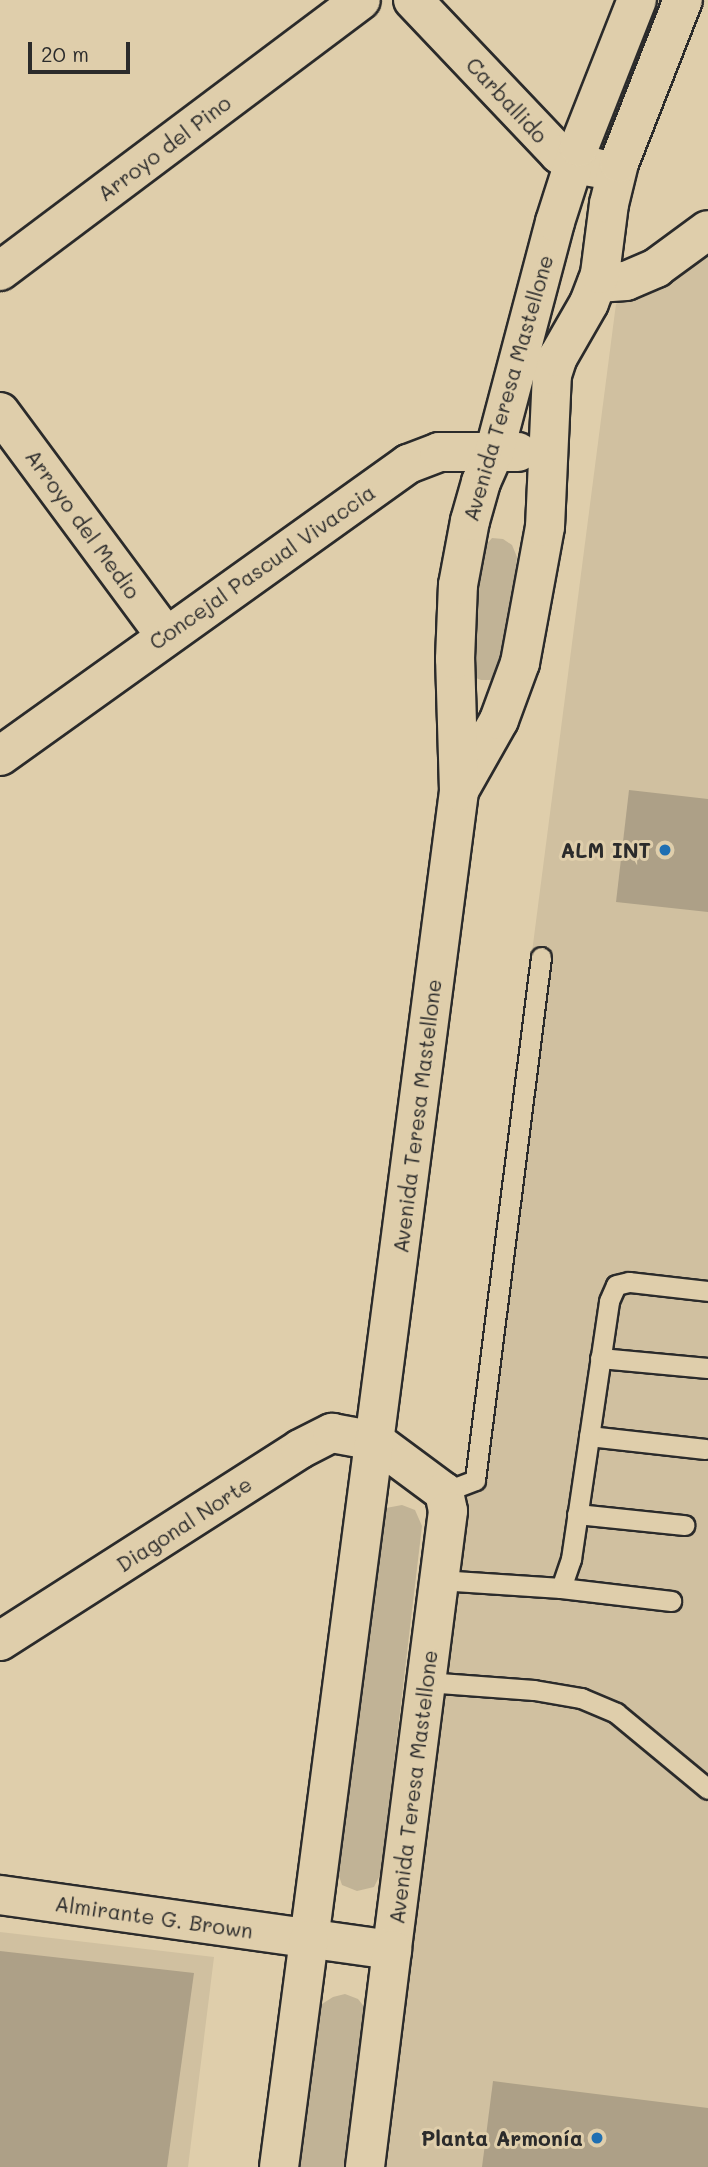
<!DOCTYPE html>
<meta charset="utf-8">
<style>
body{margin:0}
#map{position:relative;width:708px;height:2167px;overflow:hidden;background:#dfceab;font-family:Mali,sans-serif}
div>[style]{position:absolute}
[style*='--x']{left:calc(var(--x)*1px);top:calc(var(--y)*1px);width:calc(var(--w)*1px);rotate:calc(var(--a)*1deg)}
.built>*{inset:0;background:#d0c0a0}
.green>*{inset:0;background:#c1b396}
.building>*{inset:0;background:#ada087}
.roads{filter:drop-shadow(2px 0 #2b2b2b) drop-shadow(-2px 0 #2b2b2b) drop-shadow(0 2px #2b2b2b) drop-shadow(0 -2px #2b2b2b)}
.service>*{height:19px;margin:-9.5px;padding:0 9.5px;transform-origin:9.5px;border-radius:9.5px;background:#dfceab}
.minor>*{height:38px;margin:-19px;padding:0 19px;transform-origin:19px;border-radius:19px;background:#dfceab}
.tertiary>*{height:38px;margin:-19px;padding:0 19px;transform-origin:19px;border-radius:19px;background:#dfceab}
.dots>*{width:19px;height:19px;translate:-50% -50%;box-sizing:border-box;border:4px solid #dfceab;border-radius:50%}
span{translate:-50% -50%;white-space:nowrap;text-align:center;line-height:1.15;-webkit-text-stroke:6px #dfceab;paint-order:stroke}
.street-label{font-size:21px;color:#2b2b2b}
.poi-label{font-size:21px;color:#2b2b2b;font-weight:700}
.right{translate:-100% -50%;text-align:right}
.scale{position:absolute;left:28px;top:42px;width:102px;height:32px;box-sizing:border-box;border:4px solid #2b2b2b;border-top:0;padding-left:9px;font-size:21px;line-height:24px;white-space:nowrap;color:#2b2b2b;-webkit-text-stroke:5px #dfceab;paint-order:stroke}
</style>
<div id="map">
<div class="built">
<i style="clip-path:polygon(708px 238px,708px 2167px,382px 2167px,499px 1207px,616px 304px)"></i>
<i style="clip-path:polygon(0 1932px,214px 1957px,188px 2167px,0 2167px)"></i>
</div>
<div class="green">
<i style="clip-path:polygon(492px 538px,503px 539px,512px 545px,517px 557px,503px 670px,492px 680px,481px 680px,471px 676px,479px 553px)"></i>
<i style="clip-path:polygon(402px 1505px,415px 1510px,422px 1526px,381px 1873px,374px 1887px,357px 1891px,342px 1885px,336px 1867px,378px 1521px,386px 1508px)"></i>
<i style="clip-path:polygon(345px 1994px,358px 1999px,366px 2009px,349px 2167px,298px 2167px,317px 2016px,322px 2004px,333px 1997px)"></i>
</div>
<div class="building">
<i style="clip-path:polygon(629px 790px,708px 799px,708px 912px,616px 902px)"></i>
<i style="clip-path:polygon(0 1951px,194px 1973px,167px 2167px,0 2167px)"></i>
<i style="clip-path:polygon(493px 2081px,708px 2108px,708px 2167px,482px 2167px)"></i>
</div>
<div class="roads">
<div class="service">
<i style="--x:600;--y:1358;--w:108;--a:5.3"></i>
<i style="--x:589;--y:1436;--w:117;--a:6.4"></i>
<i style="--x:444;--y:1492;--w:33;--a:-21"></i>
<i style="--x:475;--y:1480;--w:527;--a:-82.81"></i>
<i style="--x:577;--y:1514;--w:108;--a:5.9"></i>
<i style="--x:439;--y:1580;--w:122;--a:3.8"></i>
<i style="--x:561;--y:1588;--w:111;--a:6.7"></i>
<i style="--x:561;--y:1588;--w:31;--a:-71"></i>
<i style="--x:571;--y:1559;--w:261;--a:-81.6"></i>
<i style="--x:609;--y:1301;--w:17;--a:-66"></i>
<i style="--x:616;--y:1285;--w:13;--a:-13"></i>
<i style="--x:629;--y:1282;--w:80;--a:6.5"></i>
<i style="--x:426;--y:1682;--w:108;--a:4.2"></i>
<i style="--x:534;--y:1690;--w:48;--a:9.7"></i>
<i style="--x:581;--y:1698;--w:38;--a:23"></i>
<i style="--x:616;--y:1713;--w:119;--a:39.6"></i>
</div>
<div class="minor">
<i style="--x:413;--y:0;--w:212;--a:46.5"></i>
<i style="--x:559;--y:154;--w:18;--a:34"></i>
<i style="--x:574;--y:164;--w:23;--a:10"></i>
<i style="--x:0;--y:271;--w:451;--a:-36.9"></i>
<i style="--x:597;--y:283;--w:29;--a:-4"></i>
<i style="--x:626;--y:281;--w:33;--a:-23"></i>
<i style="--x:656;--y:268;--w:64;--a:-36.2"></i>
<i style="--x:0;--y:412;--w:277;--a:53.5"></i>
<i style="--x:0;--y:756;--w:502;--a:-35.59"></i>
<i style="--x:408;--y:464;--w:33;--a:-21"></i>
<i style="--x:439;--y:452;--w:79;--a:0"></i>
<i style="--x:460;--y:789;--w:79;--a:-60.5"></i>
<i style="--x:499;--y:720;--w:61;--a:-69.8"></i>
<i style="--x:520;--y:663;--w:138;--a:-79.6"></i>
<i style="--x:545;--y:527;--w:152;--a:-87.4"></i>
<i style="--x:552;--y:375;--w:19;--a:-72"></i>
<i style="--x:558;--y:357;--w:62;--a:-60.1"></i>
<i style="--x:589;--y:303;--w:31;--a:-69"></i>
<i style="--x:600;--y:274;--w:71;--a:-82.7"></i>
<i style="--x:609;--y:204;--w:42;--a:-76.3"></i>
<i style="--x:619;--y:163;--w:175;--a:-68.6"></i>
<i style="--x:0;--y:1641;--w:356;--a:-32.6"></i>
<i style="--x:300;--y:1449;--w:36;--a:-27"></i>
<i style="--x:332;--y:1433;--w:44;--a:10.5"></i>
<i style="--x:375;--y:1441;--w:86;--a:36.5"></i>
<i style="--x:444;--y:1492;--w:19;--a:78"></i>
<i style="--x:448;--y:1511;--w:443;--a:97.3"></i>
<i style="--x:309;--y:1940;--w:1159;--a:-82.56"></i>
<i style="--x:459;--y:791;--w:132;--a:-91.7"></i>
<i style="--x:455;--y:659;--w:74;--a:-87.7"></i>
<i style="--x:458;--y:585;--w:65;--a:-79.4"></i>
<i style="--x:470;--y:521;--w:41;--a:-74.2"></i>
<i style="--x:481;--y:482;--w:32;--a:-66"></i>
<i style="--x:494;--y:453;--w:239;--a:-75.2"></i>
<i style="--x:555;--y:222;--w:79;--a:-72.3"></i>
<i style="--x:579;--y:147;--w:158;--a:-68.5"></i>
</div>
<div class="tertiary">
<i style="--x:0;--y:1895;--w:396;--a:8"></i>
<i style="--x:392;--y:1950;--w:219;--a:97.1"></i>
<i style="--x:279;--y:2167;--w:229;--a:-82.5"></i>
</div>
</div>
<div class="dots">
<i style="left:665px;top:850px;background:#1f6fb2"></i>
<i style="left:597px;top:2138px;background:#1f6fb2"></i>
</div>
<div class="street-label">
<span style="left:507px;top:100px;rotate:47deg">Carballido</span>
<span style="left:164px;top:148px;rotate:-37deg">Arroyo del Pino</span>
<span style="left:508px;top:388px;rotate:-74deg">Avenida Teresa Mastellone</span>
<span style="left:83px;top:524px;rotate:54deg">Arroyo del Medio</span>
<span style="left:262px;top:567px;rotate:-35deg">Concejal Pascual Vivaccia</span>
<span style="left:417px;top:1116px;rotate:-83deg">Avenida Teresa Mastellone</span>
<span style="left:184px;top:1524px;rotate:-33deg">Diagonal Norte</span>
<span style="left:413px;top:1787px;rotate:-83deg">Avenida Teresa Mastellone</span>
<span style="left:154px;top:1917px;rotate:8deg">Almirante G. Brown</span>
</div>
<div class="poi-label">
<span class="right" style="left:651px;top:850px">ALM INT</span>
<span class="right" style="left:583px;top:2138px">Planta Armonía</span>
</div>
<div class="scale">20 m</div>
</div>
